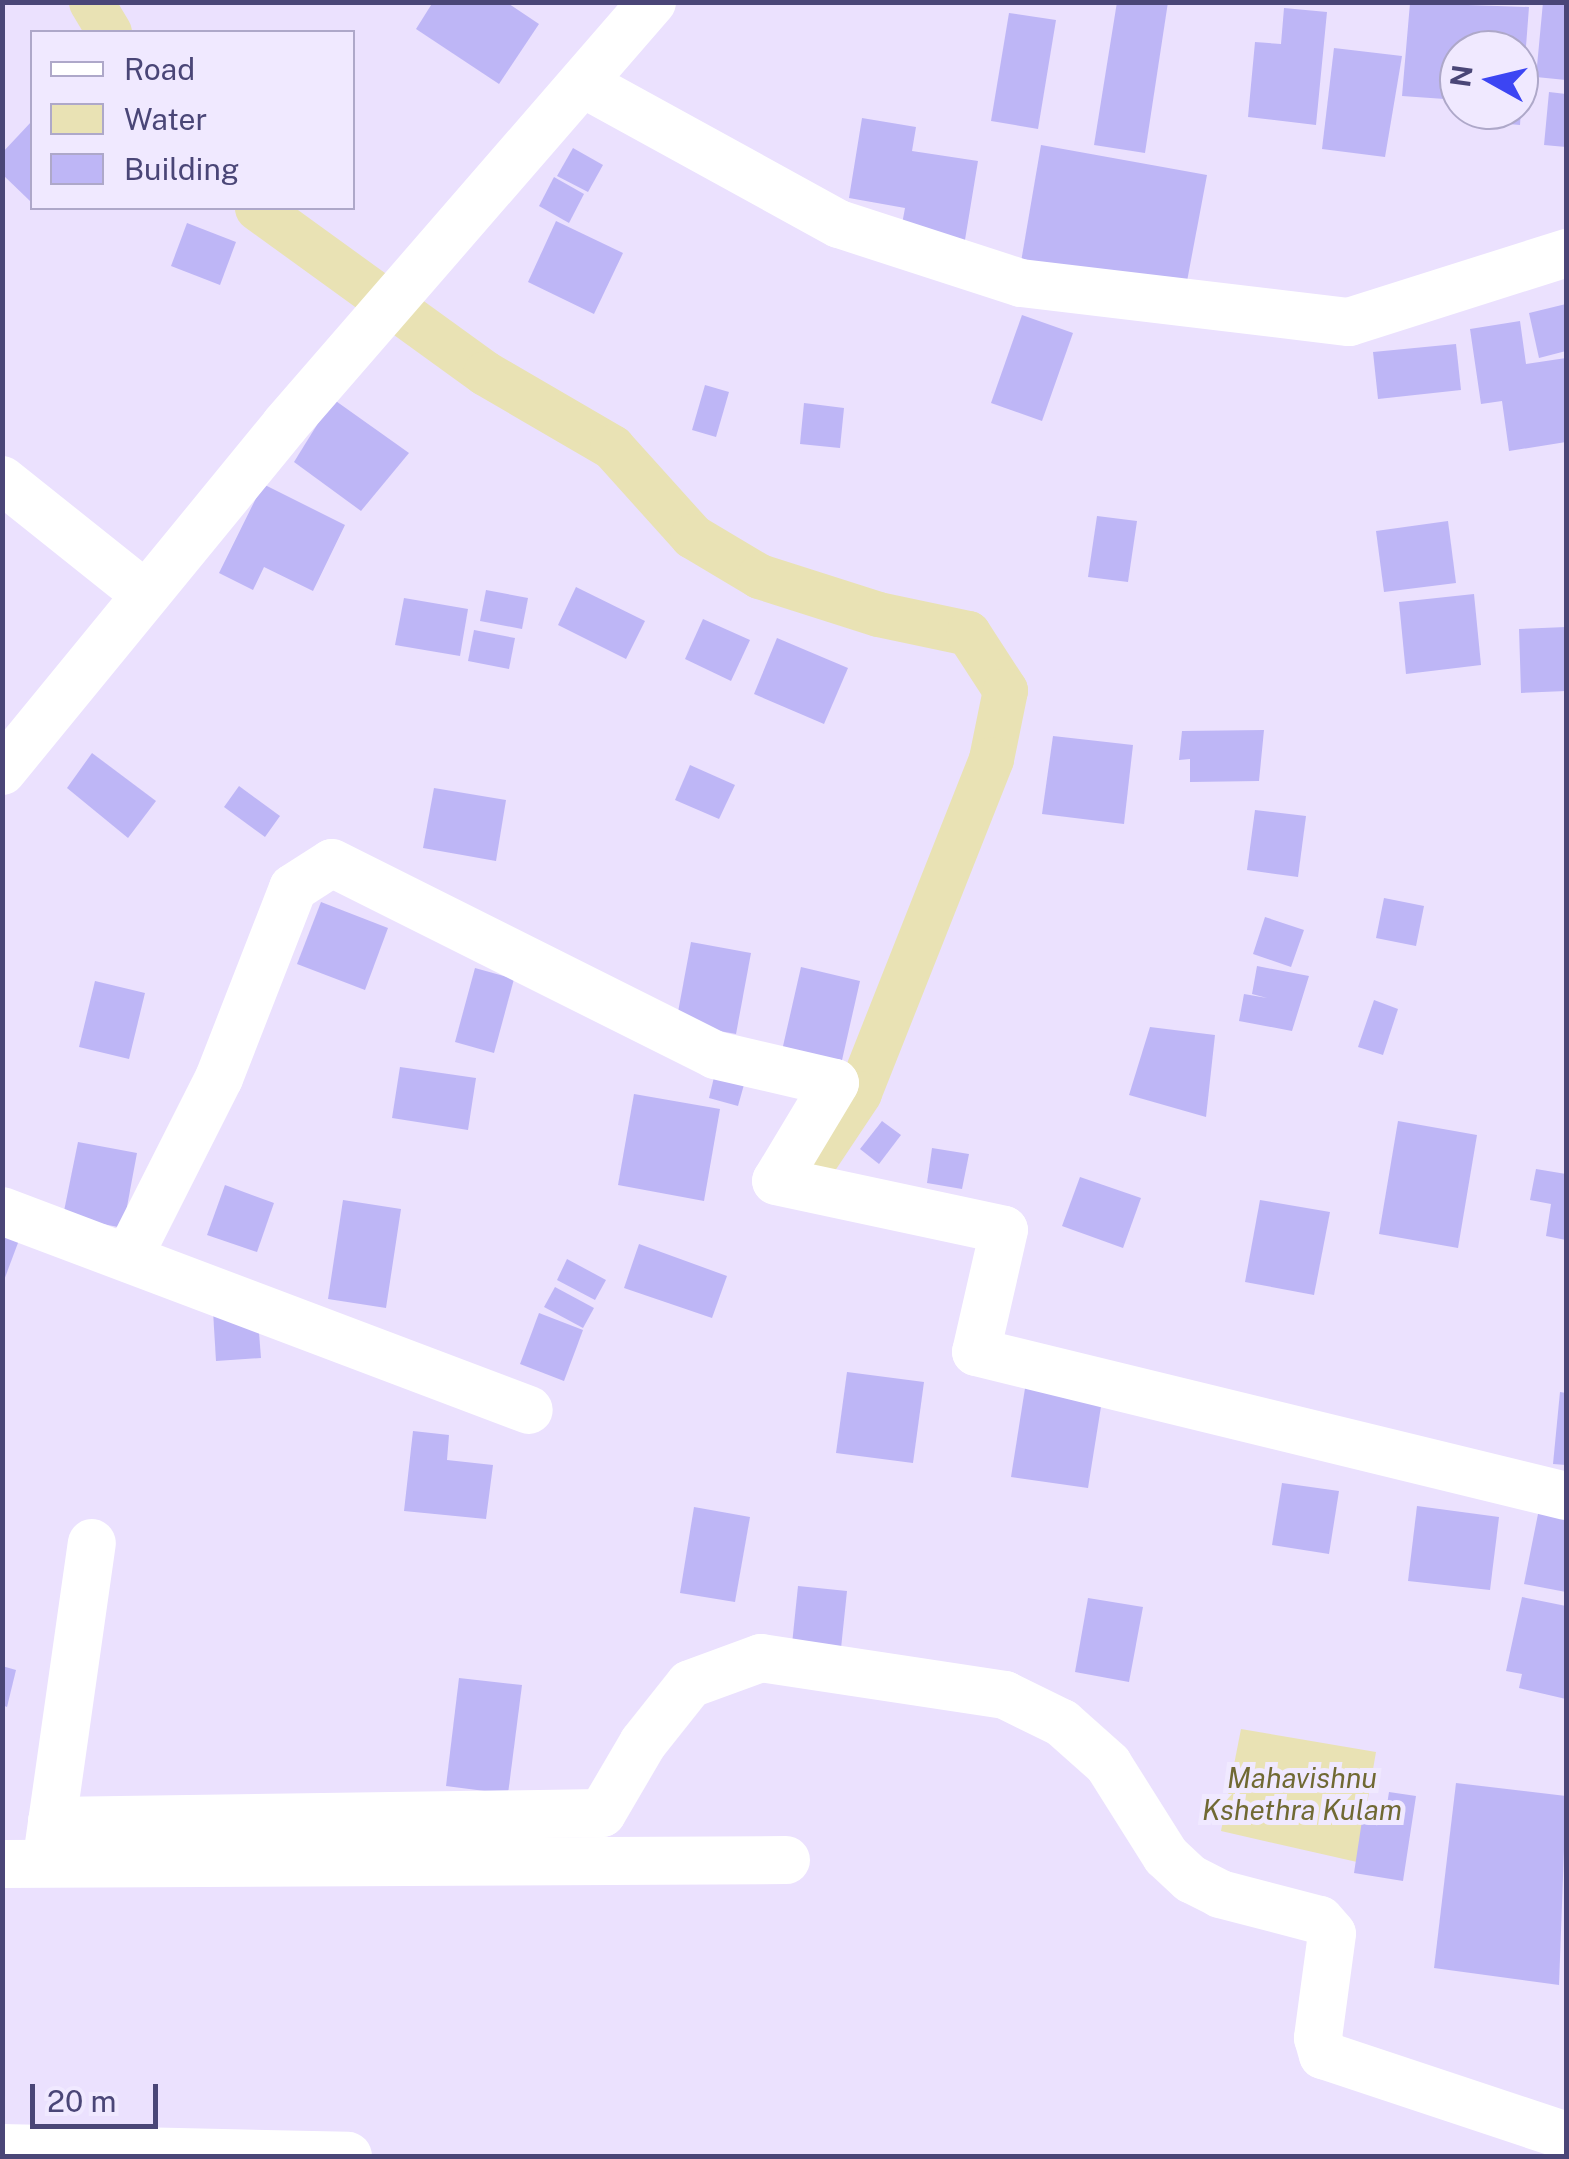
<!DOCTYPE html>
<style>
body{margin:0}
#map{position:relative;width:1569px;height:2159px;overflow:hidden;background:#ebe1fe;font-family:"Public Sans",sans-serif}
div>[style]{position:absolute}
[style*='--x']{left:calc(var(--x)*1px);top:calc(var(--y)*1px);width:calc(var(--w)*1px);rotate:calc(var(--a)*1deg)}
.water>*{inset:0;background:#e9e2b4}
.canal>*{height:45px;margin:-22.5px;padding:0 22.5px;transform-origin:22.5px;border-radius:22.5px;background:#e9e2b4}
.building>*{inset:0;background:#beb6f6}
.minor>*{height:48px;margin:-24px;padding:0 24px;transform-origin:24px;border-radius:24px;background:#fff}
span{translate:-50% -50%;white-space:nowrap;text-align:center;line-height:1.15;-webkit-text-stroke:10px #f0e9ff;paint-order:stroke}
.water-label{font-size:28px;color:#706933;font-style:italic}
.frame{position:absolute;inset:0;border:5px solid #4a4677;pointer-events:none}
.legend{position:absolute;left:30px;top:30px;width:325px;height:180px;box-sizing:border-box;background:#f0e9ff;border:2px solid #aea8c9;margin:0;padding:12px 18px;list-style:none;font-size:30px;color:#4a4677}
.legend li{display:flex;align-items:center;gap:20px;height:50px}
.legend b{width:50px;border:2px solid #aea8c9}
.north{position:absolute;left:1439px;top:30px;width:100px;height:100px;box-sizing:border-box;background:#f0e9ff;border:2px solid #aea8c9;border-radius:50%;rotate:278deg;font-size:28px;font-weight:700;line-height:40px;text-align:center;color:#4a4677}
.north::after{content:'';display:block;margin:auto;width:35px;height:45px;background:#3c45f3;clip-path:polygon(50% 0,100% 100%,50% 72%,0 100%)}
.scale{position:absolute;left:30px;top:2084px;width:128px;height:45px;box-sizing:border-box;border:5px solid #4a4677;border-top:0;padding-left:12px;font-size:30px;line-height:35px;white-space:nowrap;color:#4a4677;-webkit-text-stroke:8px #f0e9ff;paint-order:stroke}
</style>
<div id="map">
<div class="water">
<i style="clip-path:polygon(1241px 1729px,1376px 1752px,1357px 1862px,1221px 1831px)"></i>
</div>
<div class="canal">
<i style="--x:91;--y:2;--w:35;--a:59"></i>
<i style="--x:257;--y:208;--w:281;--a:35.9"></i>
<i style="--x:485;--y:373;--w:147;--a:30.2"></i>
<i style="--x:612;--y:447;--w:120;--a:48"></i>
<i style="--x:692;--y:536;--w:78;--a:30.8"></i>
<i style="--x:759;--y:576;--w:125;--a:17.7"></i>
<i style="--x:878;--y:614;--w:92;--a:11.9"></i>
<i style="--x:968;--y:633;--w:68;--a:57"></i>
<i style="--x:1005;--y:690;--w:70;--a:101.5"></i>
<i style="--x:991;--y:759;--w:359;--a:111.6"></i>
<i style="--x:859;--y:1093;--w:97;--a:123.7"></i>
</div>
<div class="building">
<i style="clip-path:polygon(433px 2px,506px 2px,539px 24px,499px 84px,416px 29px)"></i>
<i style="clip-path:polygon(1117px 2px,1168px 2px,1145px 153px,1094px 145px)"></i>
<i style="clip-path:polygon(1543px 2px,1566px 2px,1566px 80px,1536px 77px)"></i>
<i style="clip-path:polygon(1410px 3px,1529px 7px,1522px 99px,1519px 50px,1459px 50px,1459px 100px,1402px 96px)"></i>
<i style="clip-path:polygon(1284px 8px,1327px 12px,1316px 125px,1248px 117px,1255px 42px,1281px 44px)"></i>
<i style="clip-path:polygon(1009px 13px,1056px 20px,1038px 129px,991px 121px)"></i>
<i style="clip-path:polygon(1334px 48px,1402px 56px,1385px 157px,1322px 149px)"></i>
<i style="clip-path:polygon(1549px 92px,1566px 94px,1566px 147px,1544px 145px)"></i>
<i style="clip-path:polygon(1465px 110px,1521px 110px,1520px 125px,1464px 120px)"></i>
<i style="clip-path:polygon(862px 118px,916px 127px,912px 151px,978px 161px,964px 246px,900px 235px,905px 208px,849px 198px)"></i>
<i style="clip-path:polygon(32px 121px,32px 198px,30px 201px,2px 174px,2px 153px)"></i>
<i style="clip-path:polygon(1041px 145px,1207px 175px,1185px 292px,1021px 262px)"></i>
<i style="clip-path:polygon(573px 148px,603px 165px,588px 192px,557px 176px)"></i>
<i style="clip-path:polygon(554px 177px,584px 194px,569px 223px,539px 206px)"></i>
<i style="clip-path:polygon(556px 221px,623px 253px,594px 314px,528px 282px)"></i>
<i style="clip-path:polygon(187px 223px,236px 242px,220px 285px,171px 266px)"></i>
<i style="clip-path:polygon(1566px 304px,1566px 351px,1539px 358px,1529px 313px)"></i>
<i style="clip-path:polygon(1022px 315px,1073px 333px,1042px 421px,991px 403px)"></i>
<i style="clip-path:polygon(1520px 321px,1526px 364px,1566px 358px,1566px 442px,1509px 451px,1502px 401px,1481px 404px,1470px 329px)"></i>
<i style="clip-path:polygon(1456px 344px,1461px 390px,1378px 399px,1373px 352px)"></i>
<i style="clip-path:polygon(705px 385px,729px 392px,716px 437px,692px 430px)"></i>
<i style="clip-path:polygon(333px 399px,409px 453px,361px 511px,294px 462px)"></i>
<i style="clip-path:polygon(804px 403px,844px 408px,840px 448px,800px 444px)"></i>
<i style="clip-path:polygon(263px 484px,345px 525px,313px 591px,264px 567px,253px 590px,219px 573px)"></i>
<i style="clip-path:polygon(1097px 516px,1137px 521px,1128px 582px,1088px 577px)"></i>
<i style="clip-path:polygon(1448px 521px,1456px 583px,1384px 592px,1376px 531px)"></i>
<i style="clip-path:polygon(576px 587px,645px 621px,626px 659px,558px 625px)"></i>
<i style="clip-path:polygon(486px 590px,528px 598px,522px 629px,480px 621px)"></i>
<i style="clip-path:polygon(1474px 594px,1481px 665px,1406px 674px,1399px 602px)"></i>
<i style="clip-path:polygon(404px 598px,468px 609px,460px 656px,395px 645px)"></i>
<i style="clip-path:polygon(703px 619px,750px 640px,731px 681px,685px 659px)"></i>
<i style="clip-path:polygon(1566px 627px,1566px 691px,1521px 693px,1519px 629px)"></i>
<i style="clip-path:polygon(474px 630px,515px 638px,509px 669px,468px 661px)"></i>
<i style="clip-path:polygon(777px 638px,848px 668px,824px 724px,754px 694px)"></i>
<i style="clip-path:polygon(1264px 730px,1259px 781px,1190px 782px,1190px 759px,1179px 760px,1182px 731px)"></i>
<i style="clip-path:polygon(1053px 736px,1133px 745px,1124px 824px,1042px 814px)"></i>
<i style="clip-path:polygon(92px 753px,156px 801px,128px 838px,67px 788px)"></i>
<i style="clip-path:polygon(690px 765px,735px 785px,719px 819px,675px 800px)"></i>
<i style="clip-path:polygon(239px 786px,280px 816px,265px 837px,224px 807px)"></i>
<i style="clip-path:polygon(434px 788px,506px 800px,496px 861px,423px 848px)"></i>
<i style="clip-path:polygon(1255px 810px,1306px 816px,1298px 877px,1247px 870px)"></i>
<i style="clip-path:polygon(1384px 898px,1424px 906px,1416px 946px,1376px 938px)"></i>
<i style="clip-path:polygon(321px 902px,388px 928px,365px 990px,297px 964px)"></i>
<i style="clip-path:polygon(1265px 917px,1304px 930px,1291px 967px,1253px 954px)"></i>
<i style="clip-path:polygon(691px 942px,751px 953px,736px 1034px,676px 1023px)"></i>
<i style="clip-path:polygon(1257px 966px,1309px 976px,1292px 1031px,1239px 1021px,1244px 994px,1267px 998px,1252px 994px)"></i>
<i style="clip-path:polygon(801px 967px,860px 981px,840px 1069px,781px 1055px)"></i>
<i style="clip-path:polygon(475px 968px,514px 979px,494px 1053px,455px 1042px)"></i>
<i style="clip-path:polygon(95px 981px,145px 993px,129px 1059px,79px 1047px)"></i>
<i style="clip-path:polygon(1374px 1000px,1398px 1009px,1383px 1055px,1358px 1047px)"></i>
<i style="clip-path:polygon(1150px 1027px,1215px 1035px,1206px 1117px,1129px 1095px)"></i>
<i style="clip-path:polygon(400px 1067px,476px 1078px,468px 1130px,392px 1118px)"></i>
<i style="clip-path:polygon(715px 1073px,745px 1081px,738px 1106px,709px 1098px)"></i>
<i style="clip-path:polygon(634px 1094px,720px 1109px,704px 1201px,618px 1185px)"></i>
<i style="clip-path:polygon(882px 1121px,901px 1135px,879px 1164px,860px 1149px)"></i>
<i style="clip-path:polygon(1398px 1121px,1477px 1135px,1458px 1248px,1379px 1234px)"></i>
<i style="clip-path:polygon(78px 1142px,137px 1153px,123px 1228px,63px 1216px)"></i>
<i style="clip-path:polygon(932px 1148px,969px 1154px,962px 1189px,927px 1183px)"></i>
<i style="clip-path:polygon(1536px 1169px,1566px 1174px,1566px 1240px,1546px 1236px,1551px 1204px,1530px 1200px)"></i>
<i style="clip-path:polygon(1080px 1177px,1141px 1198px,1123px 1248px,1062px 1226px)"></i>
<i style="clip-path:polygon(225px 1185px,274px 1203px,257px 1252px,207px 1235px)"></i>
<i style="clip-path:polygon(343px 1200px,401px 1209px,386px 1308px,328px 1299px)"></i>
<i style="clip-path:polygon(1260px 1200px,1330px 1212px,1314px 1295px,1245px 1282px)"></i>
<i style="clip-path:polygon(2px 1217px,25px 1224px,3px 1283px,2px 1283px)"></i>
<i style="clip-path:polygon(639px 1244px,727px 1276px,712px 1318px,624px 1288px)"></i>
<i style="clip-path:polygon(567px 1259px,606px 1280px,595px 1300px,557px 1280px)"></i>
<i style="clip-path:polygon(555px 1287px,594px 1308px,583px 1328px,544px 1307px)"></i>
<i style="clip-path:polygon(257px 1307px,261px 1358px,216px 1361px,213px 1311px)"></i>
<i style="clip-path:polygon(539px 1313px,583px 1330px,564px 1381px,520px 1364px)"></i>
<i style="clip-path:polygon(847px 1372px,924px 1382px,913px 1463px,836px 1453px)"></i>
<i style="clip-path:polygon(1026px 1382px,1103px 1394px,1088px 1488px,1011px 1477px)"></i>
<i style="clip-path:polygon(1560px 1392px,1566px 1393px,1566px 1465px,1553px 1464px)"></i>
<i style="clip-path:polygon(413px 1431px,449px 1435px,447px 1460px,493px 1465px,486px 1519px,404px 1511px)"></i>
<i style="clip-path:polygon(1282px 1483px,1339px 1491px,1329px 1554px,1272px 1545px)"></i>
<i style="clip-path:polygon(1540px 1504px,1566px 1509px,1566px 1592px,1524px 1584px)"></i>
<i style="clip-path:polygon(1417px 1506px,1499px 1517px,1490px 1590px,1408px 1581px)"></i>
<i style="clip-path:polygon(694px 1507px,750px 1517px,735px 1602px,680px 1593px)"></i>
<i style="clip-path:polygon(798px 1586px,847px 1591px,840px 1658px,791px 1654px)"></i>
<i style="clip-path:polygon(1522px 1597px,1566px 1606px,1566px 1699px,1519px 1688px,1522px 1674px,1506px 1671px)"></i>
<i style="clip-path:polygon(1088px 1598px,1143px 1607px,1129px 1682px,1075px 1672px)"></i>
<i style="clip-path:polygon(2px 1666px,16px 1670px,7px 1707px,2px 1705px)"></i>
<i style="clip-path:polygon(459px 1678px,522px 1685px,508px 1794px,446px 1786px)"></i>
<i style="clip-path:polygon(1456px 1783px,1566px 1796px,1559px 1985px,1434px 1968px)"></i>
<i style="clip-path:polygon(1389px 1792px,1416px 1796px,1403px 1881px,1354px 1873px,1363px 1814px,1385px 1817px)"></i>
</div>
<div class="minor">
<i style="--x:584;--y:84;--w:291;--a:28.8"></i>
<i style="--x:839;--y:224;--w:191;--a:18"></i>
<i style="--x:1021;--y:283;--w:330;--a:6.8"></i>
<i style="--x:1349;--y:322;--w:228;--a:-17.6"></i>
<i style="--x:2;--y:480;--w:184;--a:38.6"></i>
<i style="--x:2;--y:771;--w:447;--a:-50.7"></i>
<i style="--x:285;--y:425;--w:560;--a:-49.05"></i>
<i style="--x:2;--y:1211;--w:563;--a:20.69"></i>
<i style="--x:128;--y:1258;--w:202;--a:-63.2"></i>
<i style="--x:219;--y:1078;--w:204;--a:-68.7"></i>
<i style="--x:293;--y:888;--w:46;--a:-32.7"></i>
<i style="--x:332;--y:863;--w:428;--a:26.6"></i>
<i style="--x:715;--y:1055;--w:123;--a:13.1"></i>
<i style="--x:835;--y:1083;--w:114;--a:121"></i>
<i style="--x:776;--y:1181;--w:233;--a:12.1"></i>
<i style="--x:1004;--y:1230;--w:125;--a:102.9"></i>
<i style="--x:976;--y:1352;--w:607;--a:13.72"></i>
<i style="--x:52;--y:1821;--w:550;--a:-0.83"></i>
<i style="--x:602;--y:1813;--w:81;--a:-59.6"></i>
<i style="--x:643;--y:1743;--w:75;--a:-51.5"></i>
<i style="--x:690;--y:1684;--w:76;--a:-20.1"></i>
<i style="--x:761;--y:1658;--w:247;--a:8.6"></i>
<i style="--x:1005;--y:1695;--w:64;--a:26.2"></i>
<i style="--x:1062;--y:1723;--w:62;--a:41.7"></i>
<i style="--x:1108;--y:1764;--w:109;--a:57.8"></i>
<i style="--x:1166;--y:1856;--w:34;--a:43"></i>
<i style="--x:1191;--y:1879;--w:33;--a:27"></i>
<i style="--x:1220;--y:1894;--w:103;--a:14.6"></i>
<i style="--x:1320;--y:1920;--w:18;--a:49"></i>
<i style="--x:1332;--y:1934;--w:105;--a:97.7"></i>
<i style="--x:1318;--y:2038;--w:18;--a:74"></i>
<i style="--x:1323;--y:2055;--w:256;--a:18.4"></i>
<i style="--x:48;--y:1851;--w:311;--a:-81.9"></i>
<i style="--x:2;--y:1864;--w:784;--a:-0.29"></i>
<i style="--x:2;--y:2148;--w:346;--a:1.3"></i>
</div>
<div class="water-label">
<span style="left:1302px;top:1794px">Mahavishnu<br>Kshethra Kulam</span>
</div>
<div class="frame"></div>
<ul class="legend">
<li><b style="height:12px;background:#fff"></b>Road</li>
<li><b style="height:28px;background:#e9e2b4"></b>Water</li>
<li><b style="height:28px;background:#beb6f6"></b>Building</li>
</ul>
<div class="north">N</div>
<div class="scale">20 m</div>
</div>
